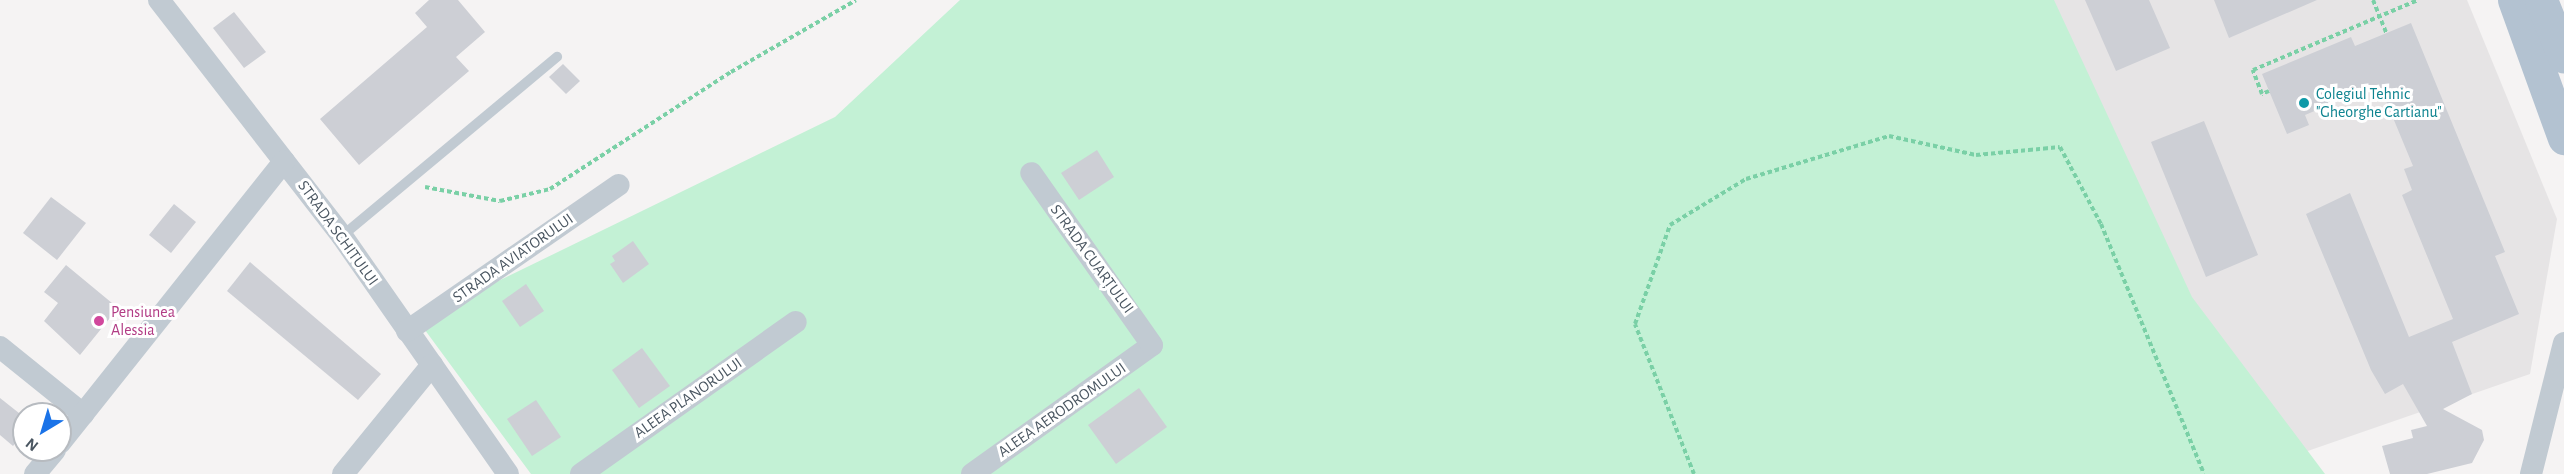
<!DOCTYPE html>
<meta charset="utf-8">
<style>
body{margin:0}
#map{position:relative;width:2564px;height:474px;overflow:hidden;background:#f5f3f3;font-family:"Alegreya Sans",sans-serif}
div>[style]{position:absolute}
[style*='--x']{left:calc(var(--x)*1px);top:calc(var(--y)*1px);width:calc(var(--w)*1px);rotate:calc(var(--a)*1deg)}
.education>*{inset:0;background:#e6e4e5}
.green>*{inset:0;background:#c3f1d5}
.building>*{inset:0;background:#cdcfd5}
.path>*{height:4px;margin-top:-2px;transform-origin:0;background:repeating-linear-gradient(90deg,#7ad0a6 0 4.5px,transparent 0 7.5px)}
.lane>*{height:10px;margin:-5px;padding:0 5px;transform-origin:5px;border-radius:5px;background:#c1cad2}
.street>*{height:22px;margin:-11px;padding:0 11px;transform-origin:11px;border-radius:11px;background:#c1cad2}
.primary>*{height:33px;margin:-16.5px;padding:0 16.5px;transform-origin:16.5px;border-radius:16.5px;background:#b3c2d1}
.dots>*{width:16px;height:16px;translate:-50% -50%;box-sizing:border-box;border:3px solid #fff;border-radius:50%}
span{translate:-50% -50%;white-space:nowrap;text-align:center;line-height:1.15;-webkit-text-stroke:6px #fff;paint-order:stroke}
.culture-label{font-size:16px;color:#0d838f}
.left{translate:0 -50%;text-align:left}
.street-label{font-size:16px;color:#4a5661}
.hotel-label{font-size:16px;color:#b23c85}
.north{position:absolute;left:12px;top:402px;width:60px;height:60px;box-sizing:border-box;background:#fff;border:2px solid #b7bbc0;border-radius:50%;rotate:218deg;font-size:16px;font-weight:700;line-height:24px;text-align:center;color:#4a5661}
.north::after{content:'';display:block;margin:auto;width:21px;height:27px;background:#1a73e8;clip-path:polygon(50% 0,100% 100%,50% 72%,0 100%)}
</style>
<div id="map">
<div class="education">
<i style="clip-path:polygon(2020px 0,2467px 0,2557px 219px,2530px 374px,2241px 474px)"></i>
</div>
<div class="green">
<i style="clip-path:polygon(960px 0,2054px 0,2192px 297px,2325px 474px,531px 474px,422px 326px,486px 287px,835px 117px)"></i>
</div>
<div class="building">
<i style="clip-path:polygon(429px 0,458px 0,485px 32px,456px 57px,469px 71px,359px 165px,320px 119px,427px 27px,415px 13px)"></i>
<i style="clip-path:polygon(2085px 0,2149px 0,2170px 48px,2116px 71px)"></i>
<i style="clip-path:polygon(2214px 0,2317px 0,2229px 38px)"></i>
<i style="clip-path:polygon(234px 12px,266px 52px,244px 68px,213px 28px)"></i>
<i style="clip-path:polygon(2411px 23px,2505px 252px,2495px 256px,2519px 314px,2452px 342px,2472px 394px,2443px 409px,2482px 430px,2484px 440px,2472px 463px,2427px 474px,2390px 474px,2382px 446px,2413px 438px,2411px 430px,2427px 426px,2403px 384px,2385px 394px,2371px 370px,2306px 214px,2350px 193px,2409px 337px,2453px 319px,2402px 195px,2412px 190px,2404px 169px,2413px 166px,2379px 84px,2305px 115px,2309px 125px,2287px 134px,2262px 74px,2351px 37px,2355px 46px)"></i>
<i style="clip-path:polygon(563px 64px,580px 81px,566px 94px,549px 77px)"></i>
<i style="clip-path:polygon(2204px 121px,2258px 255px,2206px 277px,2151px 142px)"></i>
<i style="clip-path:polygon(1097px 150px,1114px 177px,1079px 200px,1061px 173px)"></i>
<i style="clip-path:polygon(51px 197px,86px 223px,57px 260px,23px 233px)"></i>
<i style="clip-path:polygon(174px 204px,196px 222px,171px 253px,149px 235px)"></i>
<i style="clip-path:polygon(633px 241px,649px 264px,623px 283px,610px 264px,615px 261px,612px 256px)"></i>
<i style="clip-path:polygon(250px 262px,381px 374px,358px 400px,227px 291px)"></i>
<i style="clip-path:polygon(66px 265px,118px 308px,80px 355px,44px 321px,58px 303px,44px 292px)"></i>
<i style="clip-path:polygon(526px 284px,544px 311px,520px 327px,502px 301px)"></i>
<i style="clip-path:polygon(642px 348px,670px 386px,639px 408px,612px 370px)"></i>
<i style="clip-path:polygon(1139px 388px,1167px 427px,1116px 464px,1088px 425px)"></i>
<i style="clip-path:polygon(0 398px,24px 417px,24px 433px,13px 446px,0 435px)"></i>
<i style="clip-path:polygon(536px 400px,561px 437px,532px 456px,507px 419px)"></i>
</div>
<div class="path">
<i style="--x:2373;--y:0;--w:35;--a:68"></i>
<i style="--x:2269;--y:91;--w:8;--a:157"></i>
<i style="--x:2262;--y:94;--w:26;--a:-111"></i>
<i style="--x:2253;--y:70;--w:179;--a:-23"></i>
<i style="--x:425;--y:187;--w:76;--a:10.6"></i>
<i style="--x:500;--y:201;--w:51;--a:-13.5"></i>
<i style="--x:550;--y:189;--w:216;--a:-32.9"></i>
<i style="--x:731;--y:72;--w:144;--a:-29.9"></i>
<i style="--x:1694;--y:474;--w:161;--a:-111.5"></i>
<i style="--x:1635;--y:324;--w:105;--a:-70.5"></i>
<i style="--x:1670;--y:225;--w:89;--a:-31.2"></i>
<i style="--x:1746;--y:179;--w:149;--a:-16.7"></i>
<i style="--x:1889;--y:136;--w:89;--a:12.3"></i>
<i style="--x:1976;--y:155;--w:84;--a:-5.4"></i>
<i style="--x:2060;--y:147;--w:87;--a:62"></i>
<i style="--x:2101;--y:224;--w:270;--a:67.6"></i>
</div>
<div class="lane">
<i style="--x:342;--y:236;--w:280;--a:-39.8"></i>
</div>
<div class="street">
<i style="--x:159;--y:0;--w:299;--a:52.2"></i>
<i style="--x:342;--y:236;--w:290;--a:55.1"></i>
<i style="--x:407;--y:331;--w:257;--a:-34.6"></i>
<i style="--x:0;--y:347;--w:107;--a:38.9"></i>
<i style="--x:60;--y:443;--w:360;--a:-51.5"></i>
<i style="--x:35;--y:474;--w:31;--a:-50"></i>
<i style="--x:343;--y:474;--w:141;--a:-50.8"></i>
<i style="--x:581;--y:474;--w:263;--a:-35.3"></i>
<i style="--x:972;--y:474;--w:221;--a:-35.6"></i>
<i style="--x:1152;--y:345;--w:210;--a:-125.1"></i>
<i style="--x:2531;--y:474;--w:135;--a:-75.9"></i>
</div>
<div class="primary">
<i style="--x:2514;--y:0;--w:147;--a:70.1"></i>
<i style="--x:2541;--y:0;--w:61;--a:68"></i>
</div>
<div class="dots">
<i style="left:2304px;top:103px;background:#0f9aa8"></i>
<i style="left:99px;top:321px;background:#d1479c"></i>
</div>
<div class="culture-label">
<span class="left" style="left:2316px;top:103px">Colegiul Tehnic<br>"Gheorghe Cartianu"</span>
</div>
<div class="street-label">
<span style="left:338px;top:233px;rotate:54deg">STRADA SCHITULUI</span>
<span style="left:513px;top:258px;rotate:-35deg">STRADA AVIATORULUI</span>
<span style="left:1092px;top:259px;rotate:54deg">STRADA CUARȚULUI</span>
<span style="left:688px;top:398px;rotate:-35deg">ALEEA PLANORULUI</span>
<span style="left:1062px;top:410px;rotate:-35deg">ALEEA AERODROMULUI</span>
</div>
<div class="hotel-label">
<span class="left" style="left:111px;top:321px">Pensiunea<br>Alessia</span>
</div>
<div class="north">N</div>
</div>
